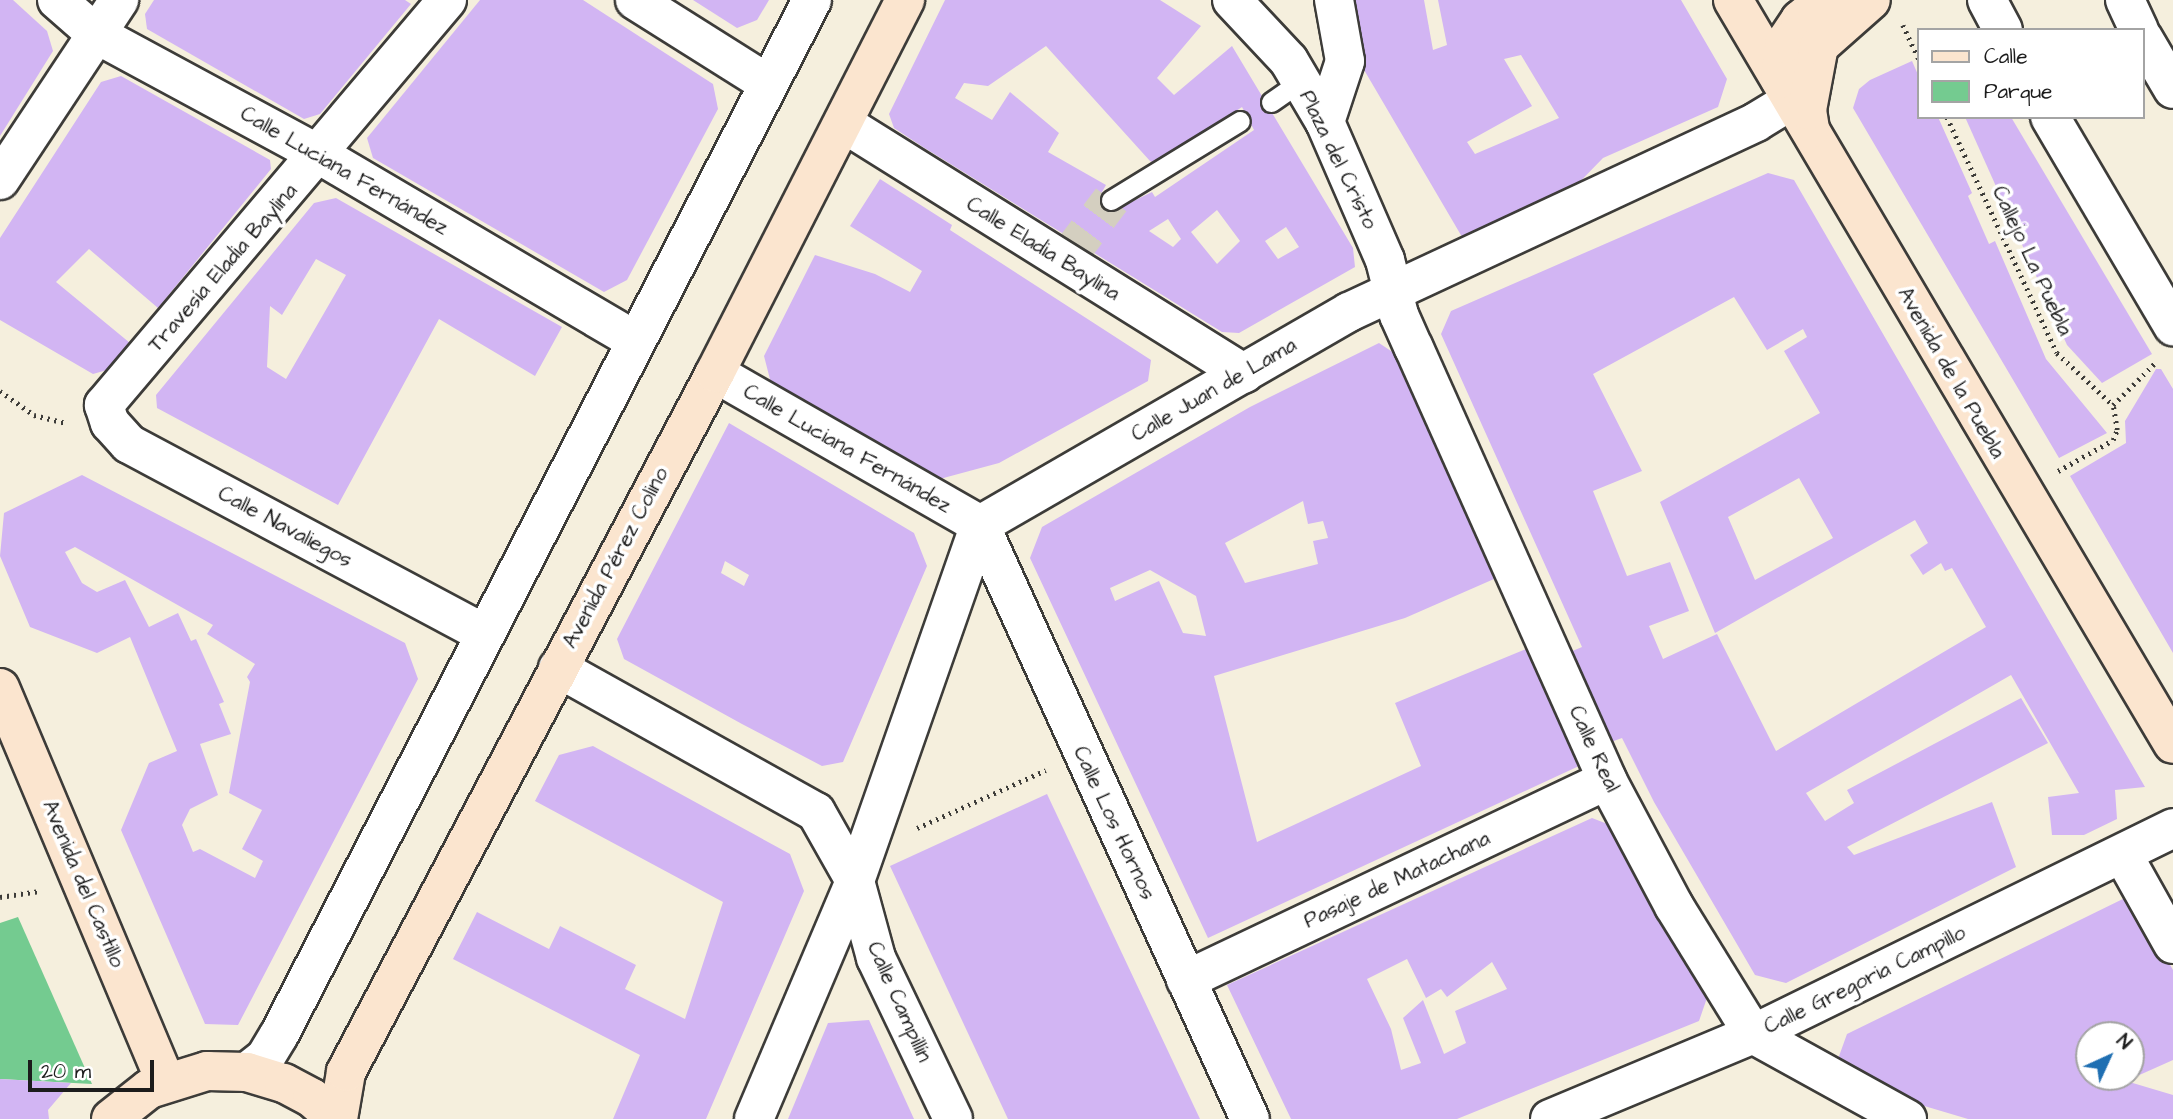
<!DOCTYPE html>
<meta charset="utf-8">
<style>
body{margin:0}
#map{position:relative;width:2173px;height:1119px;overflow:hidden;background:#f5efdd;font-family:"Architects Daughter",sans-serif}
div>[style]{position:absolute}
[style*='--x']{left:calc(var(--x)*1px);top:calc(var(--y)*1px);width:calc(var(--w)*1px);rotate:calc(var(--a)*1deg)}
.green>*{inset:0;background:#74cb90}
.building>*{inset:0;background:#d2b5f3}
.street-tunnel>*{height:38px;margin-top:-19px;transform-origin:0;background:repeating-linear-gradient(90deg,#d4cfc0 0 38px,transparent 0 57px)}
.path>*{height:4.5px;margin-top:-2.25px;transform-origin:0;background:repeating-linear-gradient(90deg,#3d3c39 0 2px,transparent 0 7px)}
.roads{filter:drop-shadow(2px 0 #3d3c39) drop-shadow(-2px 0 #3d3c39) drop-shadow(0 2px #3d3c39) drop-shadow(0 -2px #3d3c39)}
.lane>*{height:19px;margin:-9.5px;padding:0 9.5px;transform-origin:9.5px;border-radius:9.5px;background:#fff}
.street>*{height:38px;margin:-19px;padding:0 19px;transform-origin:19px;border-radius:19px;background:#fff}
.secondary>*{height:38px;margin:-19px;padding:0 19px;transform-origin:19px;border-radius:19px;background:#fbe5cf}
span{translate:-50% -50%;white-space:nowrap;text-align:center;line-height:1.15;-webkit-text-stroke:7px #fff;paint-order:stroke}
.street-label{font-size:21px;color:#1c1c1c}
.legend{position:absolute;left:1917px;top:28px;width:228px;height:91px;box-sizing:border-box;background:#fff;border:2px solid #a4a4a4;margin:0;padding:9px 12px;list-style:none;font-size:21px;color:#1c1c1c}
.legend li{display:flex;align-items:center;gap:14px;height:35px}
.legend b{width:35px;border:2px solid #a4a4a4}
.north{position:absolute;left:2075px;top:1021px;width:70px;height:70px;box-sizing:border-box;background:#fff;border:2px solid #a4a4a4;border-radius:50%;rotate:45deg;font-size:19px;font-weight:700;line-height:28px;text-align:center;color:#1c1c1c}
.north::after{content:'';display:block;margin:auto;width:24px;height:32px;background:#1f6fb2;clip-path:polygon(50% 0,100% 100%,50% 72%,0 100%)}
.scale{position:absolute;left:28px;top:1060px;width:126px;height:32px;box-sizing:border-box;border:4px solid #1c1c1c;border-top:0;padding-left:9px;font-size:21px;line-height:24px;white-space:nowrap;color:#1c1c1c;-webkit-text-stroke:5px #fff;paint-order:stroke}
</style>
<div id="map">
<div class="green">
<i style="clip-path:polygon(18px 917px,92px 1084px,0 1079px,0 923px)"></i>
</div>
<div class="building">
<i style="clip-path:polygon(0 0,13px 0,47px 31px,53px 51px,0 136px)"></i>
<i style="clip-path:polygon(154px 0,405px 0,411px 4px,320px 114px,304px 119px,147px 29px,145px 14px)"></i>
<i style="clip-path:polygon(480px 0,583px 0,713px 84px,718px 109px,627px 280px,604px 292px,373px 158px,367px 138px)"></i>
<i style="clip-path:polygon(693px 0,769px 0,757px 20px,737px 28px)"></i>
<i style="clip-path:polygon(evenodd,945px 0,1160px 0,1201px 26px,1157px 78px,1174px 95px,1232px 46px,1353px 248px,1355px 267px,1239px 333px,1222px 332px,923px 147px,894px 128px,889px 114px,945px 0,1046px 46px,1150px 161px,1156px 164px,1242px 107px,1254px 130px,1155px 197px,1152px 192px,1115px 210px,1098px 199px,1106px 185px,1048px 152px,1059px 133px,1010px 92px,992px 120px,955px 98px,964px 83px,988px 86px,1046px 46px,945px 0,1217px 210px,1240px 241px,1217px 264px,1191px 232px,1217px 210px,945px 0,1168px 219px,1181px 239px,1173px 247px,1149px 231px,1168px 219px,945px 0,1286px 227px,1299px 247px,1278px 259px,1265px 241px,1286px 227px)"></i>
<i style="clip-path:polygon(evenodd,1350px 0,1424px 0,1433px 50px,1447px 45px,1438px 0,1681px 0,1727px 79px,1718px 107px,1603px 158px,1564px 198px,1465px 242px,1360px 63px,1350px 0,1521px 55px,1559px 118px,1475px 154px,1467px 142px,1532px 106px,1504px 59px,1521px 55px)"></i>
<i style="clip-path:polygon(1912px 61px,1919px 77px,1919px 117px,1938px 117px,1972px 193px,1968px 196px,1989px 244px,1995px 241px,2046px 359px,2107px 433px,2059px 458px,1853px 108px,1859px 89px,1870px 80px)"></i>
<i style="clip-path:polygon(121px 76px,270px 160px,271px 169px,158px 308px,89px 249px,56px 282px,130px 343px,107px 370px,93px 374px,0 320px,0 238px,101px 82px)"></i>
<i style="clip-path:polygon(1965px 117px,2011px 117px,2152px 354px,2102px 383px,2067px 345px)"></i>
<i style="clip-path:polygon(evenodd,1768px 173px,1794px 180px,2145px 787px,2115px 790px,2117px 819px,2084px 835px,2052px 835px,2048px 797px,2079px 793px,2011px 675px,1806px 793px,1825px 821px,1854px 803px,1847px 790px,2021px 698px,2048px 743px,1847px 847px,1854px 855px,1992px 802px,2016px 867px,1786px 983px,1755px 975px,1654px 802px,1622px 738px,1611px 742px,1570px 652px,1582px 647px,1441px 334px,1451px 311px,1768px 173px,1734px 297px,1767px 350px,1803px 329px,1807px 337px,1784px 351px,1820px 413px,1660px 502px,1715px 633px,1915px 520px,1928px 543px,1910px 555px,1923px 575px,1941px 563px,1945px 571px,1952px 568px,1986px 627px,1776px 751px,1717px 634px,1663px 659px,1649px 626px,1689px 611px,1670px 562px,1627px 576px,1593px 491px,1642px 471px,1593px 374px,1734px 297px,1768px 173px,1799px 478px,1833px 538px,1755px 580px,1728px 517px,1799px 478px)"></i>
<i style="clip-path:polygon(880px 179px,952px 225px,950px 230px,1151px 360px,1148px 381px,999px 463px,936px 480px,773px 391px,764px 356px,815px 255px,875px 274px,910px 292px,922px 271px,850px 226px)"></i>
<i style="clip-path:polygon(evenodd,336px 198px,562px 327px,535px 376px,439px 319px,338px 505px,157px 408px,156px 395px,314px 203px,336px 198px,316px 259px,346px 275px,286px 379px,267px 367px,270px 306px,282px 315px,316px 259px)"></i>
<i style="clip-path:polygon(evenodd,1379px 343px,1397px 355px,1494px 579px,1405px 618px,1214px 676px,1257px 842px,1421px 766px,1395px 703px,1526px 649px,1579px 766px,1208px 938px,1030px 558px,1042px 527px,1250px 407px,1379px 343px,1303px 501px,1308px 524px,1323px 521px,1328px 538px,1313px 541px,1318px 564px,1245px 583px,1225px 543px,1303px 501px,1379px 343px,1150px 570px,1196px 596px,1206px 636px,1183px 633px,1159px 581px,1115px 601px,1110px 588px,1150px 570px)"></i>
<i style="clip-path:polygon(2156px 369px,2161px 369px,2173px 389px,2173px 653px,2070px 476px,2126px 443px,2125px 421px)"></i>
<i style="clip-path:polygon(evenodd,729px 423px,914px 533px,927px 566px,843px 762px,822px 766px,742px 724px,624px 659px,617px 639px,729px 423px,725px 561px,749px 575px,744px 586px,721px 573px,725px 561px)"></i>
<i style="clip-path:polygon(evenodd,82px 475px,405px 643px,418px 679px,238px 1025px,205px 1024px,121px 830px,149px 763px,177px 751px,130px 637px,97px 653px,30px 627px,0 556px,4px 513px,82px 475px,75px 547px,213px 625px,207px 634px,255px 664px,247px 677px,250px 682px,229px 793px,262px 810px,242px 849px,263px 861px,255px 878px,200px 849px,193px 852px,182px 825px,190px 809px,218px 795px,200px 744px,231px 734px,219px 704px,224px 702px,196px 639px,191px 641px,178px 613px,149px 627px,125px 580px,97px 592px,82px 583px,65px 552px,75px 547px)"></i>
<i style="clip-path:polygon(593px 746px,790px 854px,804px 891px,706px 1119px,613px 1119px,640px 1055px,453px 959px,477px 912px,549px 949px,560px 926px,636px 965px,625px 989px,685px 1019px,723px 902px,535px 801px,559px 755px)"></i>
<i style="clip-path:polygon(1047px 794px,1200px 1119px,1008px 1119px,890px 866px)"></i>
<i style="clip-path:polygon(evenodd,1592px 818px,1610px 825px,1708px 995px,1699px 1021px,1457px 1119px,1291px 1119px,1227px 985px,1592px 818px,1407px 959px,1426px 998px,1441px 989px,1447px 997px,1492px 962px,1507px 989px,1455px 1011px,1466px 1043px,1444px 1054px,1423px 1000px,1403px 1018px,1421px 1063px,1401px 1070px,1391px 1029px,1367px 979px,1407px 959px)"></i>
<i style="clip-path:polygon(evenodd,2131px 895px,2173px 970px,2173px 1060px,2126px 1081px,2173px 1095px,2173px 1119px,1968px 1119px,1921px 1105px,1917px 1111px,1838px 1059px,1847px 1034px,2131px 895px,2089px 1035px,2131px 1035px,2131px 1077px,2089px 1077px,2089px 1035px)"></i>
<i style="clip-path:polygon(869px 1020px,914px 1119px,788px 1119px,828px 1023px)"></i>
<i style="clip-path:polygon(0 1079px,71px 1083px,48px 1110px,49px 1119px,0 1119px)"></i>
</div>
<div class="street-tunnel">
<i style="--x:1064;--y:262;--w:78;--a:-52.8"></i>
</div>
<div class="path">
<i style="--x:1903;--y:25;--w:38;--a:65"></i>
<i style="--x:1947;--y:117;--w:260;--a:65"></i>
<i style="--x:2057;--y:353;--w:76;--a:42.9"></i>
<i style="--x:0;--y:391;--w:42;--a:35.2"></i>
<i style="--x:34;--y:415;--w:34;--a:14"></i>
<i style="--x:2113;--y:405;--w:62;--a:-45"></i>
<i style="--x:2058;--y:471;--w:63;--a:-29.4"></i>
<i style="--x:2113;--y:440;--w:11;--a:-68"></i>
<i style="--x:2117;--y:430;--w:25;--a:-99"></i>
<i style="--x:917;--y:828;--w:141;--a:-24.2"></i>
<i style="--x:0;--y:897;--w:40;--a:-8.5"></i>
</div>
<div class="roads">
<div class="lane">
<i style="--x:1271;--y:102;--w:35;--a:-35"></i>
<i style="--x:1111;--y:200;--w:151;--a:-31.5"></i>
</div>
<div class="street">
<i style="--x:57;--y:0;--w:52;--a:41.1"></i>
<i style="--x:96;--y:34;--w:255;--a:28.4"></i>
<i style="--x:320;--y:155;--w:364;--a:30.5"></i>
<i style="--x:447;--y:0;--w:531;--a:130.26"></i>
<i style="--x:104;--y:405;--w:19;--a:72"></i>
<i style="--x:110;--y:423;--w:28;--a:48"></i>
<i style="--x:129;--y:444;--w:401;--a:28.1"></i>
<i style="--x:635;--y:0;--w:156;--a:32.2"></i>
<i style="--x:1232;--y:0;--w:83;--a:46.9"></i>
<i style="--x:1289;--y:61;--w:71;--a:59.5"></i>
<i style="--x:1325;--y:122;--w:150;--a:66.5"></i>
<i style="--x:1385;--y:260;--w:57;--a:75.7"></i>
<i style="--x:1399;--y:315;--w:36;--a:66"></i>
<i style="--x:1414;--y:348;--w:473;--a:65.9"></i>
<i style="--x:1607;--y:780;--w:143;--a:62"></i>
<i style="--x:1674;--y:906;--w:150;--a:58.3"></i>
<i style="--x:1753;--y:1034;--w:176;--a:28.9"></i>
<i style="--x:1987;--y:0;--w:34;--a:62"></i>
<i style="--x:2125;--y:0;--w:33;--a:65"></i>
<i style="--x:2143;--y:38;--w:59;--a:59.5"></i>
<i style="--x:2050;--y:117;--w:243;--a:59.5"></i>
<i style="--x:1325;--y:122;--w:64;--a:-71.8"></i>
<i style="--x:1345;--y:61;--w:62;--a:-100.2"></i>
<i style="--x:843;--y:123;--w:473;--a:32"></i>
<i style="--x:0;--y:180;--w:216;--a:-56.5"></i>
<i style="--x:715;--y:373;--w:305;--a:29.8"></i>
<i style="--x:980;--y:525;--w:652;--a:65.56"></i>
<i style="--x:558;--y:668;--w:295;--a:29.2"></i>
<i style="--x:816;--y:812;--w:79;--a:60.5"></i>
<i style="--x:855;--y:881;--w:80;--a:74.7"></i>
<i style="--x:876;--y:958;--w:178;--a:64.4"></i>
<i style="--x:2123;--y:855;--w:102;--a:60.7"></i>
<i style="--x:1186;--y:980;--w:466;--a:-25.4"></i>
<i style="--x:247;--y:1072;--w:23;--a:-38"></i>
<i style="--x:265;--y:1058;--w:27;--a:-59"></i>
<i style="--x:279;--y:1035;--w:1164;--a:-62.75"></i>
<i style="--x:754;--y:1119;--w:259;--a:-67"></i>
<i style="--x:855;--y:881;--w:377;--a:-70.7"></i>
<i style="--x:980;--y:525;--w:426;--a:-30"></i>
<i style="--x:1349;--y:312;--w:449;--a:-25"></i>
<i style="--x:1756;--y:122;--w:42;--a:-31.4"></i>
<i style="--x:1550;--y:1119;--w:220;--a:-22.7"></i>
<i style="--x:1753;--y:1034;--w:468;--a:-26.1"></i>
</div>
<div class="secondary">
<i style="--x:1733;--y:0;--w:864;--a:59.4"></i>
<i style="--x:1780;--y:79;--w:35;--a:-83"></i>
<i style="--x:1784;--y:44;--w:29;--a:-56"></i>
<i style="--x:1800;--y:20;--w:32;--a:-39"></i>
<i style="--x:1810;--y:129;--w:19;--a:-99"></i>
<i style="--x:1807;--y:110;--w:65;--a:-79.4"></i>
<i style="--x:1819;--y:46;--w:69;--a:-41.5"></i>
<i style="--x:0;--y:688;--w:426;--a:67.2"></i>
<i style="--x:111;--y:1119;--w:48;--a:-38.3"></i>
<i style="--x:149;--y:1089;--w:61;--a:-17.2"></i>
<i style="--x:207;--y:1071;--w:40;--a:1.4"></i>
<i style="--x:247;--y:1072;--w:39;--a:17"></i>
<i style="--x:284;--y:1083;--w:32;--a:28"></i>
<i style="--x:312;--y:1098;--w:32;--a:41"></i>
<i style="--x:338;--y:1119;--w:48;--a:-80.3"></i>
<i style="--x:346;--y:1072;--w:790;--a:-62.17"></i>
<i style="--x:715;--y:373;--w:419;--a:-63"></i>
</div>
</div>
<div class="street-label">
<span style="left:1338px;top:160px;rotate:64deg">Plaza del Cristo</span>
<span style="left:344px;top:171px;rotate:30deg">Calle Luciana Fernández</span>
<span style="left:1043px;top:249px;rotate:32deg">Calle Eladia Baylina</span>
<span style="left:2032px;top:261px;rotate:65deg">Callejo La Puebla</span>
<span style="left:223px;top:268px;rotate:-49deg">Travesía Eladia Baylina</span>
<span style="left:1951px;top:373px;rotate:60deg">Avenida de la Puebla</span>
<span style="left:1214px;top:390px;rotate:-30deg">Calle Juan de Lama</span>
<span style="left:847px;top:449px;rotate:30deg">Calle Luciana Fernández</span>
<span style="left:285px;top:527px;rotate:28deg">Calle Navaliegos</span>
<span style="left:616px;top:558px;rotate:-62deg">Avenida Pérez Colino</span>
<span style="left:1594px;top:749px;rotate:65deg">Calle Real</span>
<span style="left:1114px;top:823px;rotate:65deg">Calle Los Hornos</span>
<span style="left:1397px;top:880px;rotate:-25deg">Pasaje de Matachana</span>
<span style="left:83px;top:884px;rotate:67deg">Avenida del Castillo</span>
<span style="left:1865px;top:980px;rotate:-26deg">Calle Gregoria Campillo</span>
<span style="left:899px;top:1002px;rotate:66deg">Calle Campillín</span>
</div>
<ul class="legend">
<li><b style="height:9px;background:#fbe5cf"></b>Calle</li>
<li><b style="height:19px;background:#74cb90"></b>Parque</li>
</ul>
<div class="north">N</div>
<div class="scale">20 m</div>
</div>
